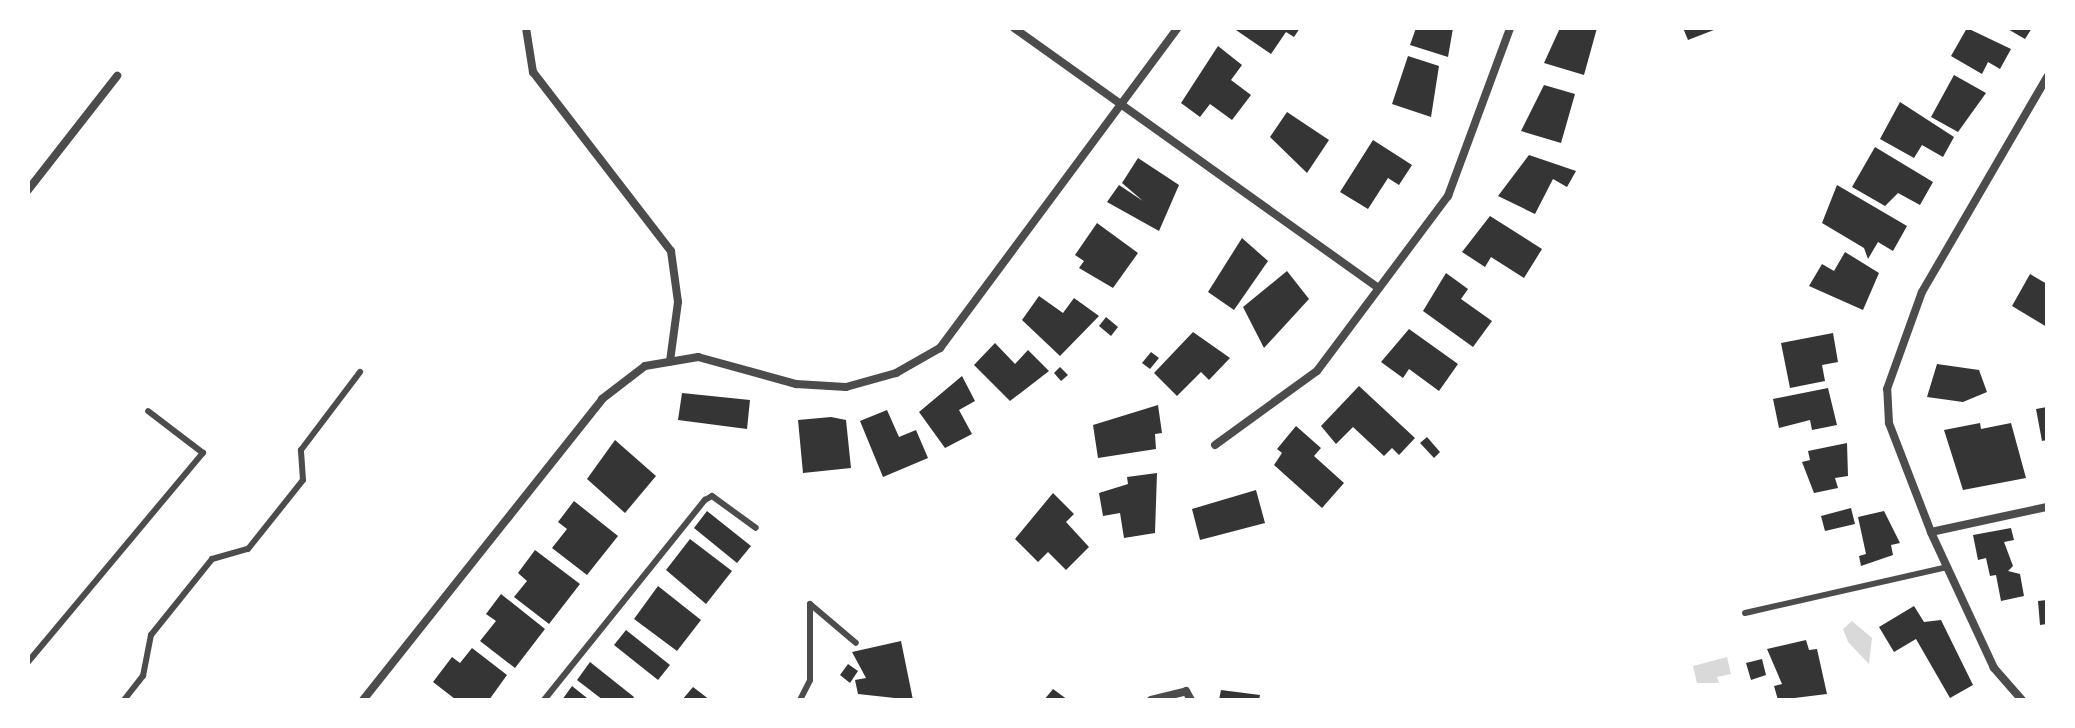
<!DOCTYPE html>
<style>
body{margin:0}
#map{position:relative;width:2075px;height:728px;overflow:hidden;background:#fff;font-family:Jost,sans-serif}
div>[style]{position:absolute}
[style*='--x']{left:calc(var(--x)*1px);top:calc(var(--y)*1px);width:calc(var(--w)*1px);rotate:calc(var(--a)*1deg)}
.water>*{inset:0;background:#d9d9d9}
.building>*{inset:0;background:#353535}
.service>*{height:6px;margin:-3px;padding:0 3px;transform-origin:3px;border-radius:3px;background:#4c4c4c}
.minor>*{height:8px;margin:-4px;padding:0 4px;transform-origin:4px;border-radius:4px;background:#4c4c4c}
span{translate:-50% -50%;white-space:nowrap;text-align:center;line-height:1.15;-webkit-text-stroke:6px #fff;paint-order:stroke}
.frame{position:absolute;inset:0;border:30px solid #fff;pointer-events:none}
</style>
<div id="map">
<div class="water">
<i style="clip-path:polygon(1852px 621px,1872px 638px,1869px 664px,1848px 642px,1843px 629px)"></i>
<i style="clip-path:polygon(1727px 657px,1731px 674px,1717px 677px,1719px 683px,1697px 683px,1693px 666px)"></i>
</div>
<div class="building">
<i style="clip-path:polygon(1233px 28px,1300px 28px,1294px 37px,1286px 32px,1271px 54px)"></i>
<i style="clip-path:polygon(1416px 28px,1453px 28px,1448px 57px,1410px 45px)"></i>
<i style="clip-path:polygon(1560px 28px,1597px 28px,1584px 75px,1544px 63px)"></i>
<i style="clip-path:polygon(1683px 28px,1719px 28px,1688px 40px)"></i>
<i style="clip-path:polygon(1967px 28px,2011px 49px,2000px 69px,1988px 62px,1982px 74px,1951px 56px)"></i>
<i style="clip-path:polygon(2006px 28px,2032px 28px,2025px 39px)"></i>
<i style="clip-path:polygon(1218px 46px,1242px 65px,1231px 80px,1251px 95px,1232px 120px,1210px 104px,1200px 117px,1181px 103px)"></i>
<i style="clip-path:polygon(1408px 56px,1439px 66px,1431px 117px,1392px 104px)"></i>
<i style="clip-path:polygon(1954px 75px,1986px 93px,1958px 132px,1931px 117px)"></i>
<i style="clip-path:polygon(1544px 85px,1575px 94px,1561px 143px,1521px 131px)"></i>
<i style="clip-path:polygon(1900px 102px,1954px 137px,1943px 157px,1922px 145px,1914px 158px,1880px 139px)"></i>
<i style="clip-path:polygon(1287px 112px,1329px 140px,1307px 173px,1270px 137px)"></i>
<i style="clip-path:polygon(1373px 140px,1412px 165px,1399px 185px,1388px 178px,1368px 209px,1340px 192px)"></i>
<i style="clip-path:polygon(1875px 147px,1933px 182px,1920px 205px,1898px 193px,1885px 206px,1852px 187px)"></i>
<i style="clip-path:polygon(1529px 155px,1576px 171px,1567px 187px,1553px 179px,1535px 214px,1498px 196px)"></i>
<i style="clip-path:polygon(1138px 158px,1179px 185px,1159px 231px,1107px 202px,1119px 185px,1143px 201px,1122px 183px)"></i>
<i style="clip-path:polygon(1837px 185px,1907px 226px,1893px 251px,1878px 242px,1868px 259px,1864px 248px,1822px 223px)"></i>
<i style="clip-path:polygon(1490px 216px,1542px 249px,1524px 278px,1491px 257px,1485px 267px,1462px 252px)"></i>
<i style="clip-path:polygon(1097px 223px,1138px 253px,1113px 288px,1079px 268px,1084px 261px,1075px 255px)"></i>
<i style="clip-path:polygon(1242px 238px,1268px 261px,1234px 310px,1208px 292px)"></i>
<i style="clip-path:polygon(1845px 252px,1879px 273px,1863px 310px,1809px 286px,1822px 264px,1834px 271px)"></i>
<i style="clip-path:polygon(1287px 271px,1309px 299px,1264px 348px,1243px 307px)"></i>
<i style="clip-path:polygon(1446px 273px,1468px 289px,1461px 299px,1492px 321px,1473px 347px,1423px 311px)"></i>
<i style="clip-path:polygon(2030px 274px,2047px 284px,2047px 327px,2012px 306px)"></i>
<i style="clip-path:polygon(1039px 296px,1063px 313px,1074px 298px,1099px 316px,1060px 356px,1022px 320px)"></i>
<i style="clip-path:polygon(1106px 317px,1118px 327px,1111px 336px,1099px 326px)"></i>
<i style="clip-path:polygon(1409px 329px,1458px 364px,1439px 391px,1409px 369px,1403px 378px,1381px 362px)"></i>
<i style="clip-path:polygon(1193px 332px,1230px 358px,1209px 380px,1201px 372px,1177px 396px,1154px 373px)"></i>
<i style="clip-path:polygon(1833px 333px,1838px 362px,1822px 365px,1825px 381px,1790px 388px,1781px 343px)"></i>
<i style="clip-path:polygon(995px 343px,1015px 364px,1028px 350px,1049px 371px,1010px 401px,974px 365px)"></i>
<i style="clip-path:polygon(1151px 352px,1159px 358px,1150px 369px,1142px 363px)"></i>
<i style="clip-path:polygon(1937px 364px,1979px 370px,1987px 392px,1963px 402px,1927px 397px)"></i>
<i style="clip-path:polygon(1060px 367px,1068px 375px,1061px 381px,1054px 373px)"></i>
<i style="clip-path:polygon(962px 376px,975px 401px,959px 410px,972px 434px,945px 448px,919px 412px)"></i>
<i style="clip-path:polygon(1359px 386px,1415px 438px,1399px 455px,1392px 448px,1384px 456px,1353px 427px,1336px 444px,1321px 426px)"></i>
<i style="clip-path:polygon(1828px 388px,1837px 425px,1812px 430px,1810px 420px,1779px 428px,1773px 399px)"></i>
<i style="clip-path:polygon(682px 393px,750px 400px,747px 429px,678px 420px)"></i>
<i style="clip-path:polygon(1158px 405px,1162px 433px,1155px 434px,1156px 449px,1098px 458px,1093px 425px)"></i>
<i style="clip-path:polygon(2047px 407px,2047px 440px,2042px 441px,2036px 409px)"></i>
<i style="clip-path:polygon(887px 410px,899px 437px,916px 430px,928px 458px,883px 477px,860px 421px)"></i>
<i style="clip-path:polygon(831px 417px,846px 420px,851px 468px,803px 473px,798px 420px)"></i>
<i style="clip-path:polygon(1980px 423px,1981px 429px,2011px 423px,2026px 478px,1963px 490px,1944px 430px)"></i>
<i style="clip-path:polygon(1296px 426px,1321px 448px,1314px 456px,1344px 483px,1322px 508px,1274px 465px,1282px 453px,1277px 449px)"></i>
<i style="clip-path:polygon(1427px 437px,1440px 452px,1434px 458px,1420px 443px)"></i>
<i style="clip-path:polygon(615px 440px,656px 476px,625px 513px,587px 479px)"></i>
<i style="clip-path:polygon(1847px 443px,1848px 476px,1835px 478px,1838px 488px,1814px 493px,1802px 462px,1810px 460px,1808px 451px)"></i>
<i style="clip-path:polygon(1157px 473px,1155px 533px,1124px 538px,1120px 513px,1103px 516px,1099px 493px,1128px 484px,1127px 477px)"></i>
<i style="clip-path:polygon(1256px 490px,1265px 523px,1200px 540px,1192px 509px)"></i>
<i style="clip-path:polygon(1053px 493px,1074px 514px,1066px 522px,1089px 547px,1066px 570px,1048px 552px,1038px 562px,1015px 539px)"></i>
<i style="clip-path:polygon(574px 501px,618px 536px,587px 575px,552px 548px,567px 529px,558px 522px)"></i>
<i style="clip-path:polygon(1851px 508px,1855px 524px,1825px 531px,1821px 516px)"></i>
<i style="clip-path:polygon(707px 511px,751px 546px,737px 563px,694px 528px)"></i>
<i style="clip-path:polygon(1884px 511px,1900px 543px,1891px 545px,1893px 555px,1861px 566px,1859px 556px,1866px 554px,1858px 517px)"></i>
<i style="clip-path:polygon(2011px 528px,2014px 540px,2004px 542px,2013px 566px,2008px 571px,2020px 574px,2024px 596px,2001px 601px,1996px 575px,1990px 576px,1986px 558px,1978px 560px,1973px 535px)"></i>
<i style="clip-path:polygon(690px 539px,732px 571px,706px 604px,666px 570px)"></i>
<i style="clip-path:polygon(535px 550px,580px 584px,549px 624px,514px 597px,527px 581px,518px 573px)"></i>
<i style="clip-path:polygon(658px 586px,701px 620px,677px 651px,634px 619px)"></i>
<i style="clip-path:polygon(501px 594px,545px 629px,515px 668px,480px 641px,496px 621px,486px 614px)"></i>
<i style="clip-path:polygon(2047px 600px,2047px 624px,2040px 625px,2038px 601px)"></i>
<i style="clip-path:polygon(1914px 606px,1924px 622px,1941px 620px,1973px 685px,1950px 698px,1916px 639px,1894px 652px,1879px 627px)"></i>
<i style="clip-path:polygon(626px 630px,670px 665px,658px 680px,614px 645px)"></i>
<i style="clip-path:polygon(1806px 640px,1809px 650px,1817px 649px,1827px 694px,1778px 700px,1774px 686px,1782px 684px,1767px 649px)"></i>
<i style="clip-path:polygon(901px 641px,913px 700px,858px 694px,855px 680px,866px 678px,852px 652px)"></i>
<i style="clip-path:polygon(472px 648px,507px 675px,489px 700px,455px 699px,433px 682px,452px 657px,460px 663px)"></i>
<i style="clip-path:polygon(1762px 659px,1766px 675px,1751px 680px,1746px 663px)"></i>
<i style="clip-path:polygon(590px 662px,634px 697px,632px 700px,603px 700px,577px 680px)"></i>
<i style="clip-path:polygon(848px 664px,858px 671px,850px 683px,840px 675px)"></i>
<i style="clip-path:polygon(572px 686px,587px 698px,586px 700px,562px 700px)"></i>
<i style="clip-path:polygon(693px 687px,710px 700px,682px 700px)"></i>
<i style="clip-path:polygon(1053px 689px,1068px 700px,1044px 700px)"></i>
<i style="clip-path:polygon(1221px 690px,1260px 695px,1259px 700px,1219px 700px)"></i>
</div>
<div class="service">
<i style="--x:1745;--y:613;--w:207;--a:-12.8"></i>
<i style="--x:28;--y:662;--w:273;--a:-50.1"></i>
<i style="--x:203;--y:453;--w:69;--a:-142.6"></i>
<i style="--x:124;--y:700;--w:31;--a:-52"></i>
<i style="--x:143;--y:676;--w:42;--a:-79"></i>
<i style="--x:151;--y:635;--w:97;--a:-51.2"></i>
<i style="--x:212;--y:559;--w:37;--a:-16"></i>
<i style="--x:248;--y:549;--w:88;--a:-51.4"></i>
<i style="--x:303;--y:480;--w:30;--a:-94"></i>
<i style="--x:301;--y:450;--w:98;--a:-52.9"></i>
<i style="--x:544;--y:700;--w:257;--a:-51.2"></i>
<i style="--x:705;--y:500;--w:8;--a:-30"></i>
<i style="--x:712;--y:496;--w:54;--a:36"></i>
<i style="--x:800;--y:700;--w:22;--a:-63"></i>
<i style="--x:810;--y:680;--w:76;--a:-90"></i>
<i style="--x:810;--y:604;--w:60;--a:40.3"></i>
</div>
<div class="minor">
<i style="--x:526;--y:28;--w:45;--a:81"></i>
<i style="--x:533;--y:72;--w:226;--a:52.4"></i>
<i style="--x:671;--y:251;--w:51;--a:82.2"></i>
<i style="--x:678;--y:302;--w:60;--a:97.7"></i>
<i style="--x:1014;--y:28;--w:446;--a:35.5"></i>
<i style="--x:28;--y:190;--w:145;--a:-52"></i>
<i style="--x:1215;--y:445;--w:126;--a:-36"></i>
<i style="--x:1317;--y:371;--w:219;--a:-53.2"></i>
<i style="--x:1448;--y:196;--w:179;--a:-69.7"></i>
<i style="--x:1931;--y:532;--w:119;--a:-12.2"></i>
<i style="--x:363;--y:700;--w:384;--a:-51.5"></i>
<i style="--x:602;--y:399;--w:54;--a:-37.5"></i>
<i style="--x:645;--y:366;--w:54;--a:-9.6"></i>
<i style="--x:698;--y:357;--w:102;--a:15.4"></i>
<i style="--x:796;--y:384;--w:50;--a:3.4"></i>
<i style="--x:846;--y:387;--w:52;--a:-15.6"></i>
<i style="--x:896;--y:373;--w:51;--a:-29.6"></i>
<i style="--x:940;--y:348;--w:399;--a:-53.4"></i>
<i style="--x:1151;--y:700;--w:36;--a:-14"></i>
<i style="--x:1186;--y:691;--w:10;--a:61"></i>
<i style="--x:2022;--y:700;--w:43;--a:-131.2"></i>
<i style="--x:1994;--y:668;--w:150;--a:-114.9"></i>
<i style="--x:1931;--y:532;--w:117;--a:-111.1"></i>
<i style="--x:1889;--y:423;--w:34;--a:-93"></i>
<i style="--x:1887;--y:389;--w:103;--a:-70.2"></i>
<i style="--x:1922;--y:292;--w:249;--a:-59.8"></i>
</div>
<div class="frame"></div>
</div>
